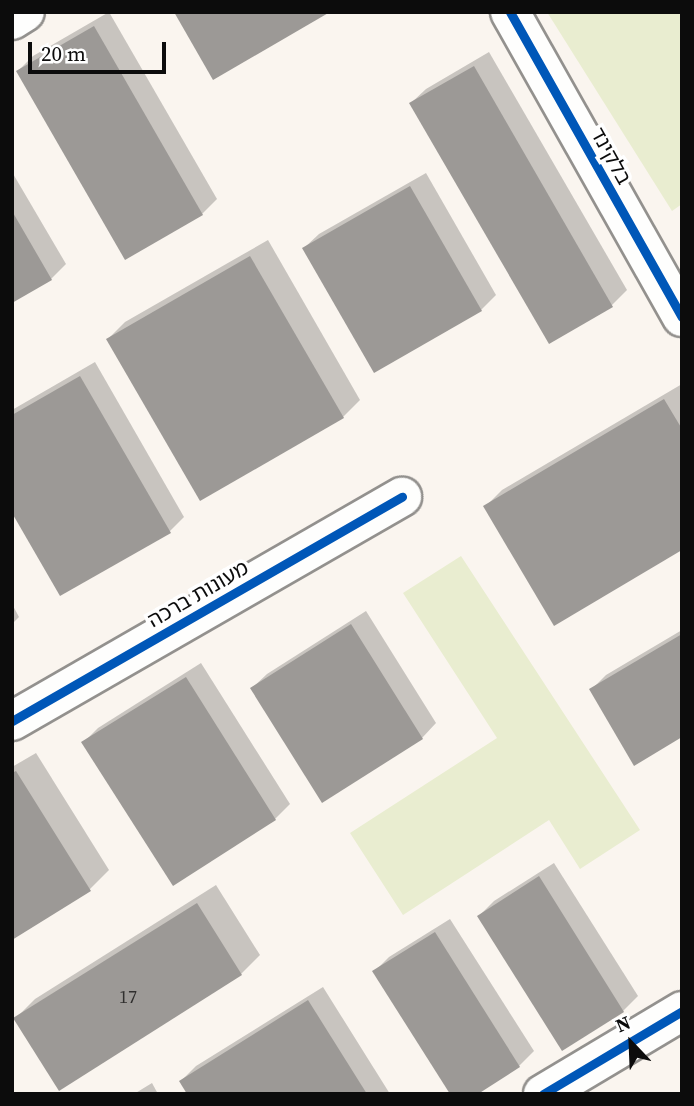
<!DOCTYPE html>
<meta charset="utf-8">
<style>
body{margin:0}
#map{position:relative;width:694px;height:1106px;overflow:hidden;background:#faf5ef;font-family:"Source Serif 4","Noto Sans Hebrew",serif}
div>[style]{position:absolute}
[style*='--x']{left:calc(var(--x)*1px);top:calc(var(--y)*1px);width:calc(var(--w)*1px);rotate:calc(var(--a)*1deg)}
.green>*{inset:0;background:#e9edd0}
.shadow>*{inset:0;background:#0003}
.building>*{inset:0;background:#9c9996}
.roads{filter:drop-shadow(2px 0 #93918e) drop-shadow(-2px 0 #93918e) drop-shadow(0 2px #93918e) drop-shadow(0 -2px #93918e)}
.minor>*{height:38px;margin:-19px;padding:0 19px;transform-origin:19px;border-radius:19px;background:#fefefd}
.cycleway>*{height:9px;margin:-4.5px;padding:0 4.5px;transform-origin:4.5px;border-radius:4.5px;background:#0057b8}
span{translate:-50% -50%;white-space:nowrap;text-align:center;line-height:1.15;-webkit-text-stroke:7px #fff;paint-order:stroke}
.number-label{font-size:18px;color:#302f2e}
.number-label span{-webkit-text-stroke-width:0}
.street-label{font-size:21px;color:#0c0c0c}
.frame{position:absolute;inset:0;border:14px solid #0c0c0c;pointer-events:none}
.north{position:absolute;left:596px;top:1008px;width:70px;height:70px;-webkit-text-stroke:5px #fff;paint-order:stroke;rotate:337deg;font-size:19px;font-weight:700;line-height:28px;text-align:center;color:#0c0c0c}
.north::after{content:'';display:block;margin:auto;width:24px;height:32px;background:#0c0c0c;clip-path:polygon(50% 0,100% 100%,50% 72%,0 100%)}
.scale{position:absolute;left:28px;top:42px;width:138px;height:32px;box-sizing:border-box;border:4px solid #0c0c0c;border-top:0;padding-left:9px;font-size:21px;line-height:24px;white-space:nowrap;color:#0c0c0c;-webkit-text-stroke:5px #fff;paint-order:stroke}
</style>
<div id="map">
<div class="green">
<i style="clip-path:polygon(547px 12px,682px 12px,682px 204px,672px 211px)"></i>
<i style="clip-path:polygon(461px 556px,640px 830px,580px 869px,549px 820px,403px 915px,350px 833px,497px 738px,403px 593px)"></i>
</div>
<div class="shadow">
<i style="clip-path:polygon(109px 12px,217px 199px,202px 214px,18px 71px,33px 56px)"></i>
<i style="clip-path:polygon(489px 52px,627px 290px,612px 305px,549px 342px,411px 103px,426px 89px)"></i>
<i style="clip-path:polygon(12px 172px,66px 264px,51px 279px,12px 301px)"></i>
<i style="clip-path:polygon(426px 173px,496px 295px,481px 310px,304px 248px,319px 234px)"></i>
<i style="clip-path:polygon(268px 240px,360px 400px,343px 417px,108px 339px,125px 322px)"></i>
<i style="clip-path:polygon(95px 362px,184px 517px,170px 531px,12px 509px,12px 410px)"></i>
<i style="clip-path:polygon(682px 384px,682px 548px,485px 507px,502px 490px)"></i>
<i style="clip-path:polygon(12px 604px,19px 617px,12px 624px)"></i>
<i style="clip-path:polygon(366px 611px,436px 723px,422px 738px,252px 688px,267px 674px)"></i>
<i style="clip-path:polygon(682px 630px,682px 735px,591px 690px,606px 675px)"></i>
<i style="clip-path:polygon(201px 663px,290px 804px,275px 819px,84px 742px,98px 728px)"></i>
<i style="clip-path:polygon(36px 753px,109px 870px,90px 889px,12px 938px,12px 767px)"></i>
<i style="clip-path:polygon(554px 863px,638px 996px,623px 1011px,479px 916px,494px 901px)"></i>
<i style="clip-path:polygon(216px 885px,260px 955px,241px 974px,16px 1018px,35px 999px)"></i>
<i style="clip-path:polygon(450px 919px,534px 1051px,519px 1066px,375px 971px,389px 957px)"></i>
<i style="clip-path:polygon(323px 987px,390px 1094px,189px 1094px,181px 1081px,196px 1066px)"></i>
<i style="clip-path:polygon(152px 1083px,158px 1094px,134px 1094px)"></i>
</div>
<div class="building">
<i style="clip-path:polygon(174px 12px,330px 12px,213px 80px)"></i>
<i style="clip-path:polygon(94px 26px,203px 215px,125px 260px,16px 71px)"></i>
<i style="clip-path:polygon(474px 66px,613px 307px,549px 344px,409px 103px)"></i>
<i style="clip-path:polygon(410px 186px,482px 311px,374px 373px,302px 248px)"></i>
<i style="clip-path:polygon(12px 211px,52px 280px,12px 303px)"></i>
<i style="clip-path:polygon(250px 256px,344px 418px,200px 501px,106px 339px)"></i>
<i style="clip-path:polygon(80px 376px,171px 533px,60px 596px,12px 513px,12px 415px)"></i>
<i style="clip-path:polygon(664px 399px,682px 429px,682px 550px,554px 626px,483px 506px)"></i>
<i style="clip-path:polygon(351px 624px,423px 739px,322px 803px,250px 688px)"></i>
<i style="clip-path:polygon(682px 634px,682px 737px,634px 766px,589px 689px)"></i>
<i style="clip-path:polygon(186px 677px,276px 820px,173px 886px,81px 742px)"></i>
<i style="clip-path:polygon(16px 771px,91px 891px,12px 940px,12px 773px)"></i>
<i style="clip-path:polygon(539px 876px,624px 1012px,562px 1051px,477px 916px)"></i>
<i style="clip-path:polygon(197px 903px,242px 975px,59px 1091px,13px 1018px)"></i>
<i style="clip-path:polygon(435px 932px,520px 1067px,478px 1094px,450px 1094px,372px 971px)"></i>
<i style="clip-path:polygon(308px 1000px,367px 1094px,187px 1094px,179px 1081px)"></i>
</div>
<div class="roads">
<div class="minor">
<i style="--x:510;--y:12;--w:350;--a:60.6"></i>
<i style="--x:12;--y:20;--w:15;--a:-32"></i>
<i style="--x:12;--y:721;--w:450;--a:-29.9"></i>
<i style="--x:543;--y:1094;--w:162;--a:-30.8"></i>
</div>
</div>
<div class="cycleway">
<i style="--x:510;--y:12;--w:350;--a:60.6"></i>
<i style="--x:12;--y:721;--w:450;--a:-29.9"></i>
<i style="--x:543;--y:1094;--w:162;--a:-30.8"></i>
</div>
<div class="number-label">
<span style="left:128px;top:997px">17</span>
</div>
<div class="street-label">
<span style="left:611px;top:156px;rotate:61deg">בלקינד</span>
<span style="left:198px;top:594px;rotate:-30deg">מעונות ברכה</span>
</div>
<div class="frame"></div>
<div class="north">N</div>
<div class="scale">20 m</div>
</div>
